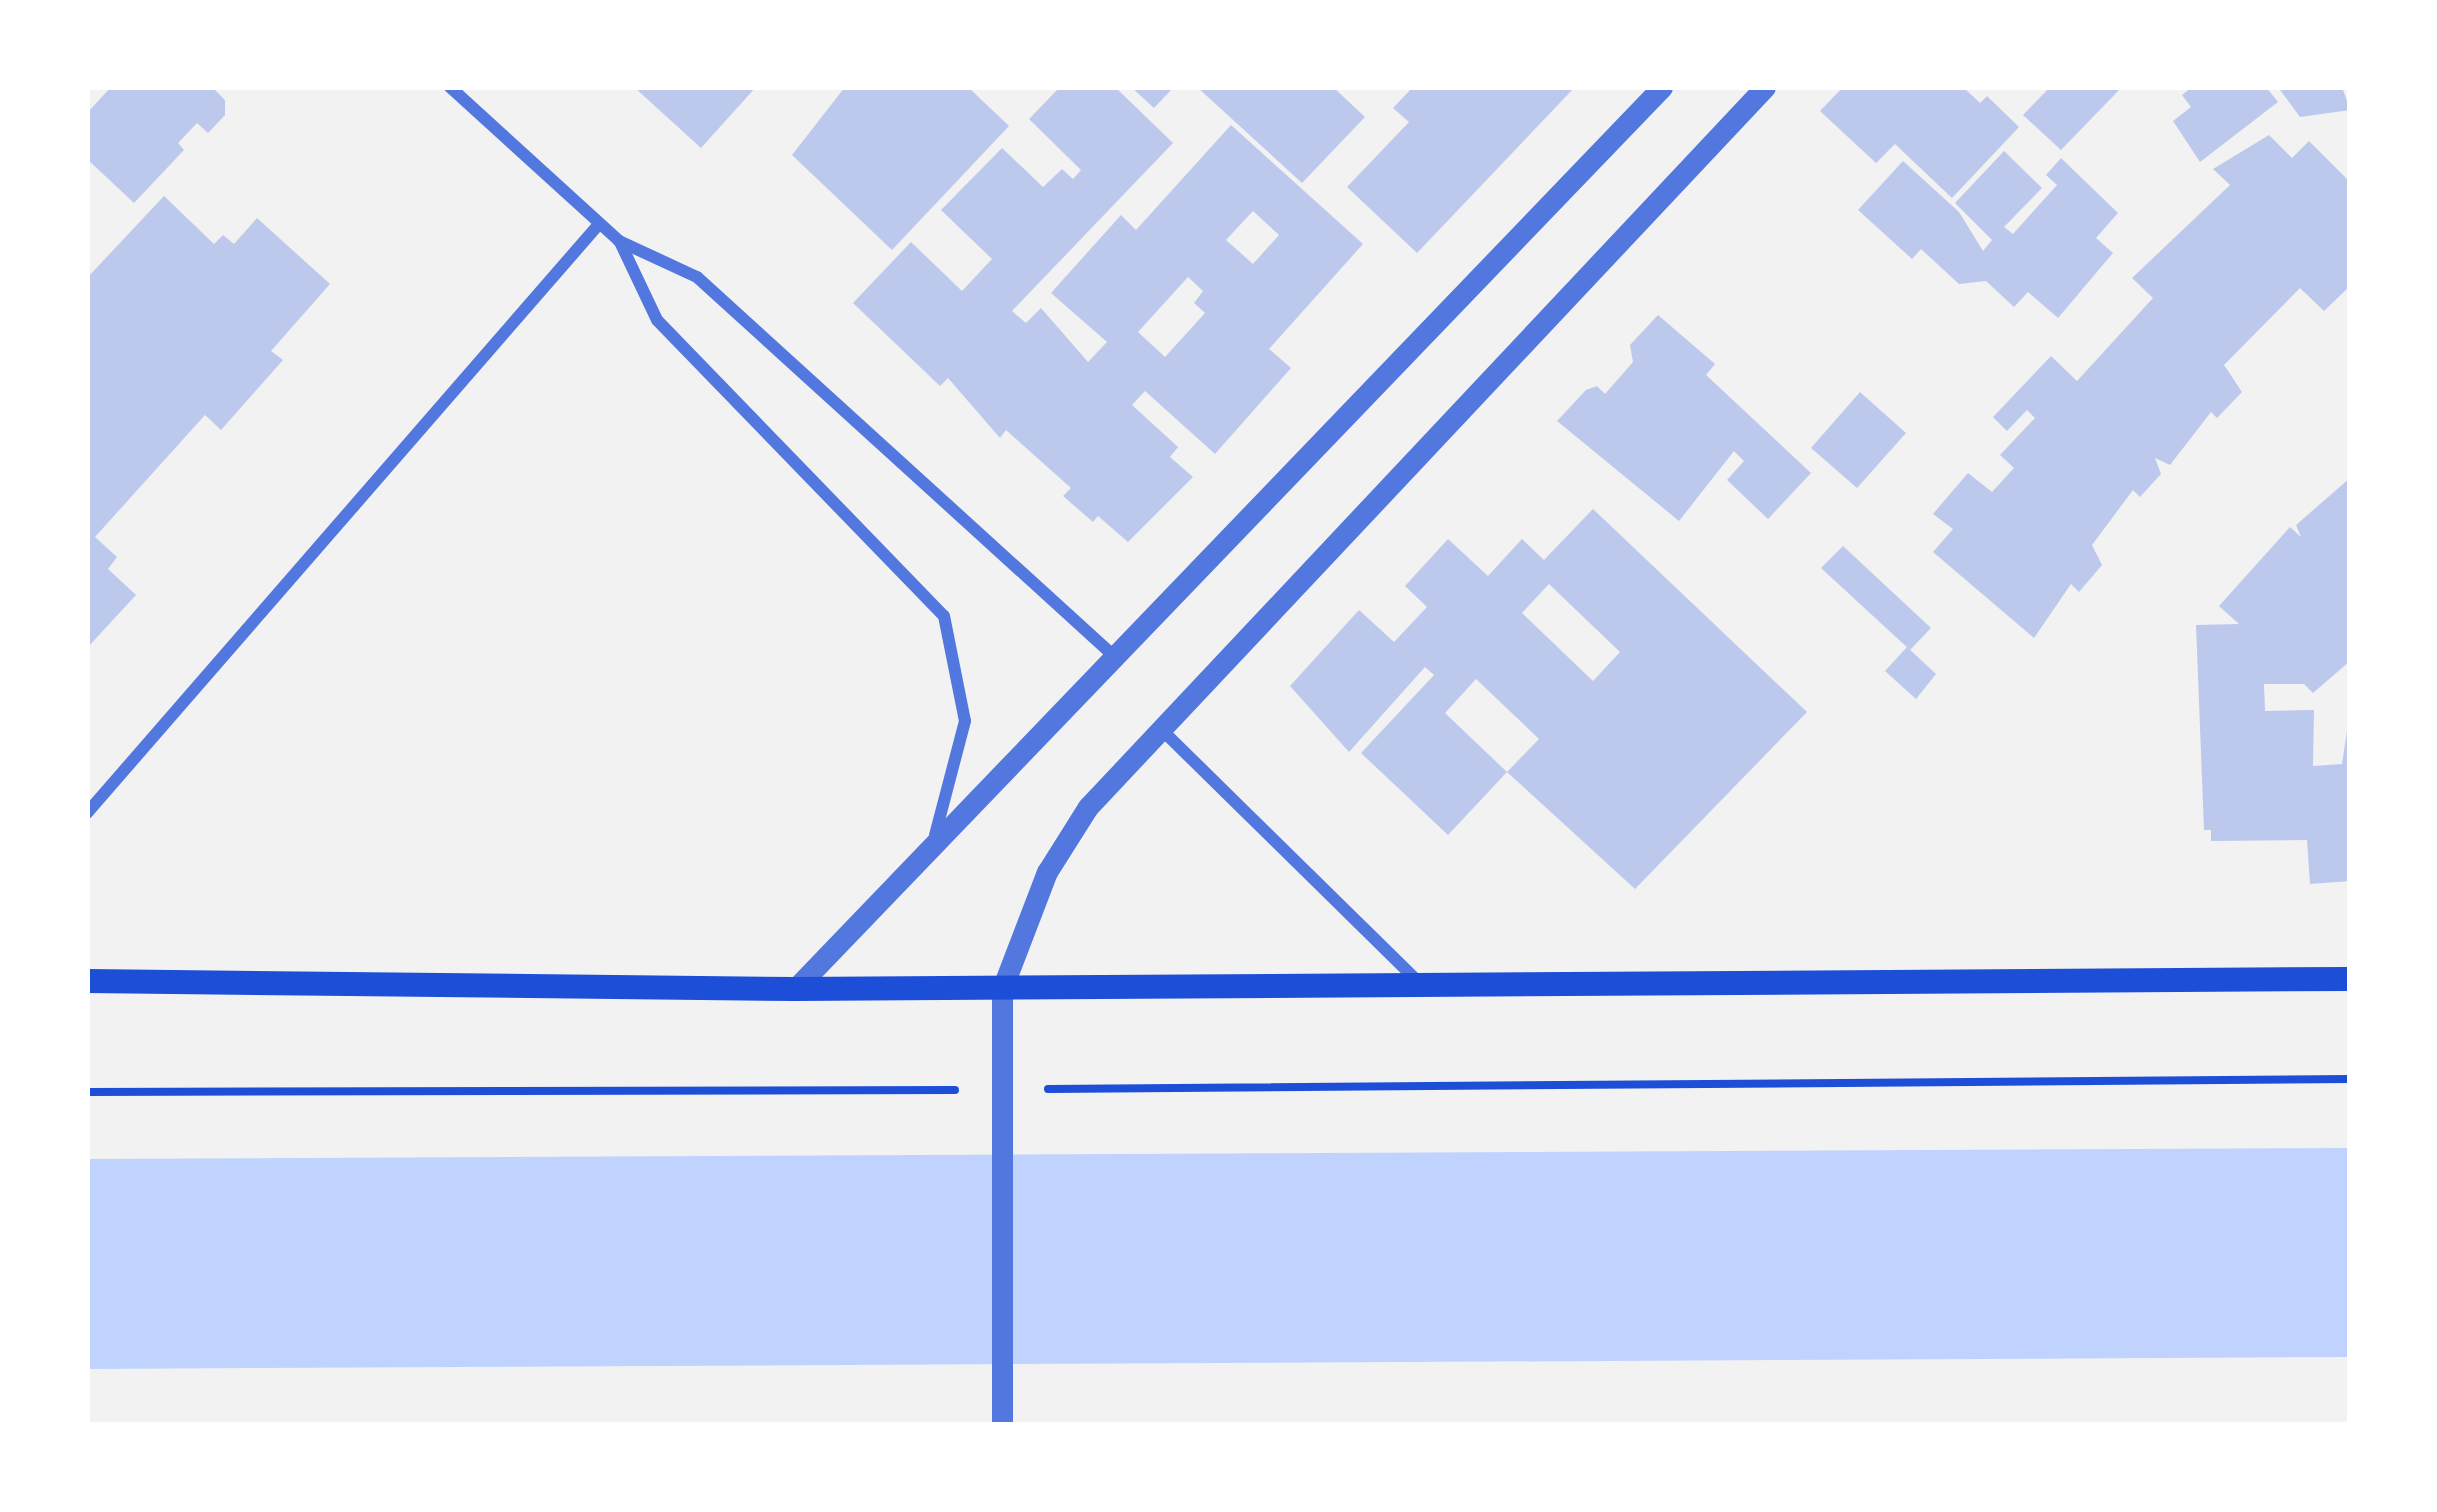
<!DOCTYPE html>
<style>
body{margin:0}
#map{position:relative;width:2437px;height:1512px;overflow:hidden;background:#f2f2f2;font-family:Ubuntu,sans-serif}
div>[style]{position:absolute}
[style*='--x']{left:calc(var(--x)*1px);top:calc(var(--y)*1px);width:calc(var(--w)*1px);rotate:calc(var(--a)*1deg)}
.water>*{inset:0;background:#bfd3fe}
.building>*{inset:0;background:#bdc9ec}
.path>*{height:8px;margin:-4px;padding:0 4px;transform-origin:4px;border-radius:4px;background:#1d4ed8}
.minor>*{height:12px;margin:-6px;padding:0 6px;transform-origin:6px;border-radius:6px;background:#5277de}
.tertiary>*{height:21px;margin:-10.5px;padding:0 10.5px;transform-origin:10.5px;border-radius:10.5px;background:#5277de}
.secondary>*{height:24px;margin:-12px;padding:0 12px;transform-origin:12px;border-radius:12px;background:#1d4ed8}
span{translate:-50% -50%;white-space:nowrap;text-align:center;line-height:1.15;-webkit-text-stroke:10px #fff;paint-order:stroke}
.frame{position:absolute;inset:0;border:90px solid #fff;pointer-events:none}
</style>
<div id="map">
<div class="water">
<i style="clip-path:polygon(2350px 1148px,2350px 1357px,87px 1369px,87px 1159px)"></i>
</div>
<div class="building">
<i style="clip-path:polygon(111px 87px,212px 87px,225px 100px,225px 115px,208px 133px,197px 123px,178px 143px,184px 150px,134px 203px,87px 159px,87px 113px)"></i>
<i style="clip-path:polygon(634px 87px,756px 87px,701px 148px)"></i>
<i style="clip-path:polygon(845px 87px,968px 87px,1009px 126px,892px 250px,792px 155px)"></i>
<i style="clip-path:polygon(evenodd,1060px 87px,1115px 87px,1173px 143px,1012px 311px,1026px 323px,1041px 308px,1088px 362px,1107px 342px,1051px 293px,1121px 215px,1136px 230px,1231px 125px,1363px 244px,1269px 349px,1291px 368px,1215px 454px,1145px 391px,1132px 405px,1178px 447px,1170px 457px,1193px 477px,1128px 542px,1098px 516px,1093px 522px,1063px 496px,1071px 488px,1006px 430px,1000px 438px,948px 378px,940px 386px,853px 303px,911px 242px,962px 291px,992px 259px,941px 210px,1002px 148px,1043px 187px,1062px 169px,1073px 179px,1081px 170px,1029px 119px,1060px 87px,1253px 211px,1279px 235px,1253px 264px,1226px 240px,1253px 211px,1060px 87px,1188px 277px,1203px 291px,1194px 303px,1205px 313px,1165px 357px,1138px 332px,1188px 277px)"></i>
<i style="clip-path:polygon(1131px 87px,1174px 87px,1154px 108px)"></i>
<i style="clip-path:polygon(1197px 87px,1333px 87px,1365px 117px,1302px 183px)"></i>
<i style="clip-path:polygon(1413px 87px,1575px 87px,1417px 253px,1347px 187px,1409px 122px,1393px 108px)"></i>
<i style="clip-path:polygon(1843px 87px,1963px 87px,1980px 103px,1987px 96px,2019px 127px,1952px 198px,1895px 144px,1876px 163px,1820px 111px)"></i>
<i style="clip-path:polygon(2050px 87px,2122px 87px,2061px 150px,2023px 115px)"></i>
<i style="clip-path:polygon(2192px 87px,2266px 87px,2278px 102px,2200px 162px,2173px 121px,2191px 107px,2182px 95px)"></i>
<i style="clip-path:polygon(2278px 87px,2342px 87px,2350px 110px,2300px 117px)"></i>
<i style="clip-path:polygon(2269px 135px,2292px 158px,2309px 141px,2350px 182px,2350px 286px,2324px 311px,2300px 288px,2224px 365px,2242px 392px,2217px 418px,2211px 412px,2170px 465px,2155px 458px,2161px 474px,2140px 497px,2133px 490px,2092px 545px,2102px 565px,2079px 592px,2071px 584px,2034px 638px,1933px 552px,1953px 529px,1933px 514px,1968px 473px,1992px 492px,2014px 468px,2000px 455px,2035px 418px,2027px 410px,2007px 431px,1993px 417px,2051px 356px,2077px 381px,2153px 298px,2132px 278px,2230px 185px,2213px 169px)"></i>
<i style="clip-path:polygon(2004px 151px,2042px 188px,2004px 227px,2013px 234px,2057px 185px,2046px 175px,2061px 158px,2118px 213px,2096px 238px,2113px 253px,2058px 318px,2028px 292px,2014px 307px,1986px 281px,1959px 284px,1921px 249px,1912px 259px,1858px 210px,1903px 161px,1959px 212px,1983px 251px,1992px 240px,1955px 203px)"></i>
<i style="clip-path:polygon(164px 196px,214px 244px,223px 235px,234px 244px,257px 218px,330px 284px,271px 351px,283px 360px,221px 430px,205px 415px,95px 537px,117px 557px,108px 569px,136px 595px,87px 648px,87px 278px)"></i>
<i style="clip-path:polygon(1658px 315px,1715px 364px,1706px 375px,1811px 473px,1768px 519px,1727px 480px,1744px 461px,1734px 451px,1679px 521px,1557px 421px,1586px 390px,1597px 386px,1605px 394px,1633px 362px,1630px 345px)"></i>
<i style="clip-path:polygon(1860px 392px,1906px 433px,1857px 488px,1811px 448px)"></i>
<i style="clip-path:polygon(2350px 478px,2350px 661px,2313px 693px,2304px 684px,2264px 684px,2265px 711px,2314px 710px,2313px 766px,2342px 764px,2350px 711px,2350px 881px,2310px 884px,2307px 840px,2211px 841px,2211px 830px,2204px 830px,2196px 625px,2239px 624px,2219px 606px,2290px 527px,2301px 537px,2296px 525px)"></i>
<i style="clip-path:polygon(evenodd,1593px 509px,1807px 712px,1635px 889px,1507px 772px,1448px 835px,1361px 753px,1434px 675px,1425px 667px,1349px 752px,1290px 686px,1359px 610px,1394px 642px,1427px 607px,1405px 586px,1448px 539px,1488px 576px,1522px 539px,1544px 560px,1593px 509px,1549px 584px,1620px 652px,1593px 681px,1522px 613px,1549px 584px,1593px 509px,1476px 679px,1539px 739px,1507px 772px,1445px 713px,1476px 679px)"></i>
<i style="clip-path:polygon(1843px 546px,1931px 628px,1910px 650px,1821px 568px)"></i>
<i style="clip-path:polygon(1907px 647px,1936px 674px,1916px 699px,1885px 671px)"></i>
</div>
<div class="path">
<i style="--x:1048;--y:1089;--w:1302;--a:-0.44"></i>
<i style="--x:87;--y:1092;--w:868;--a:-0.13"></i>
</div>
<div class="minor">
<i style="--x:450;--y:87;--w:229;--a:42.3"></i>
<i style="--x:619;--y:241;--w:86;--a:24.8"></i>
<i style="--x:697;--y:277;--w:563;--a:42.27"></i>
<i style="--x:620;--y:242;--w:86;--a:64.6"></i>
<i style="--x:657;--y:320;--w:412;--a:45.9"></i>
<i style="--x:944;--y:616;--w:107;--a:78.7"></i>
<i style="--x:965;--y:721;--w:118;--a:104.7"></i>
<i style="--x:1161;--y:729;--w:359;--a:44.5"></i>
<i style="--x:87;--y:813;--w:780;--a:-49"></i>
</div>
<div class="tertiary">
<i style="--x:795;--y:989;--w:1251;--a:-46.13"></i>
<i style="--x:1002;--y:1425;--w:436;--a:-90"></i>
<i style="--x:1002;--y:989;--w:125;--a:-69"></i>
<i style="--x:1047;--y:872;--w:77;--a:-57.8"></i>
<i style="--x:1088;--y:807;--w:988;--a:-46.76"></i>
</div>
<div class="secondary">
<i style="--x:87;--y:981;--w:708;--a:0.65"></i>
<i style="--x:795;--y:989;--w:1555;--a:-0.37"></i>
</div>
<div class="frame"></div>
</div>
